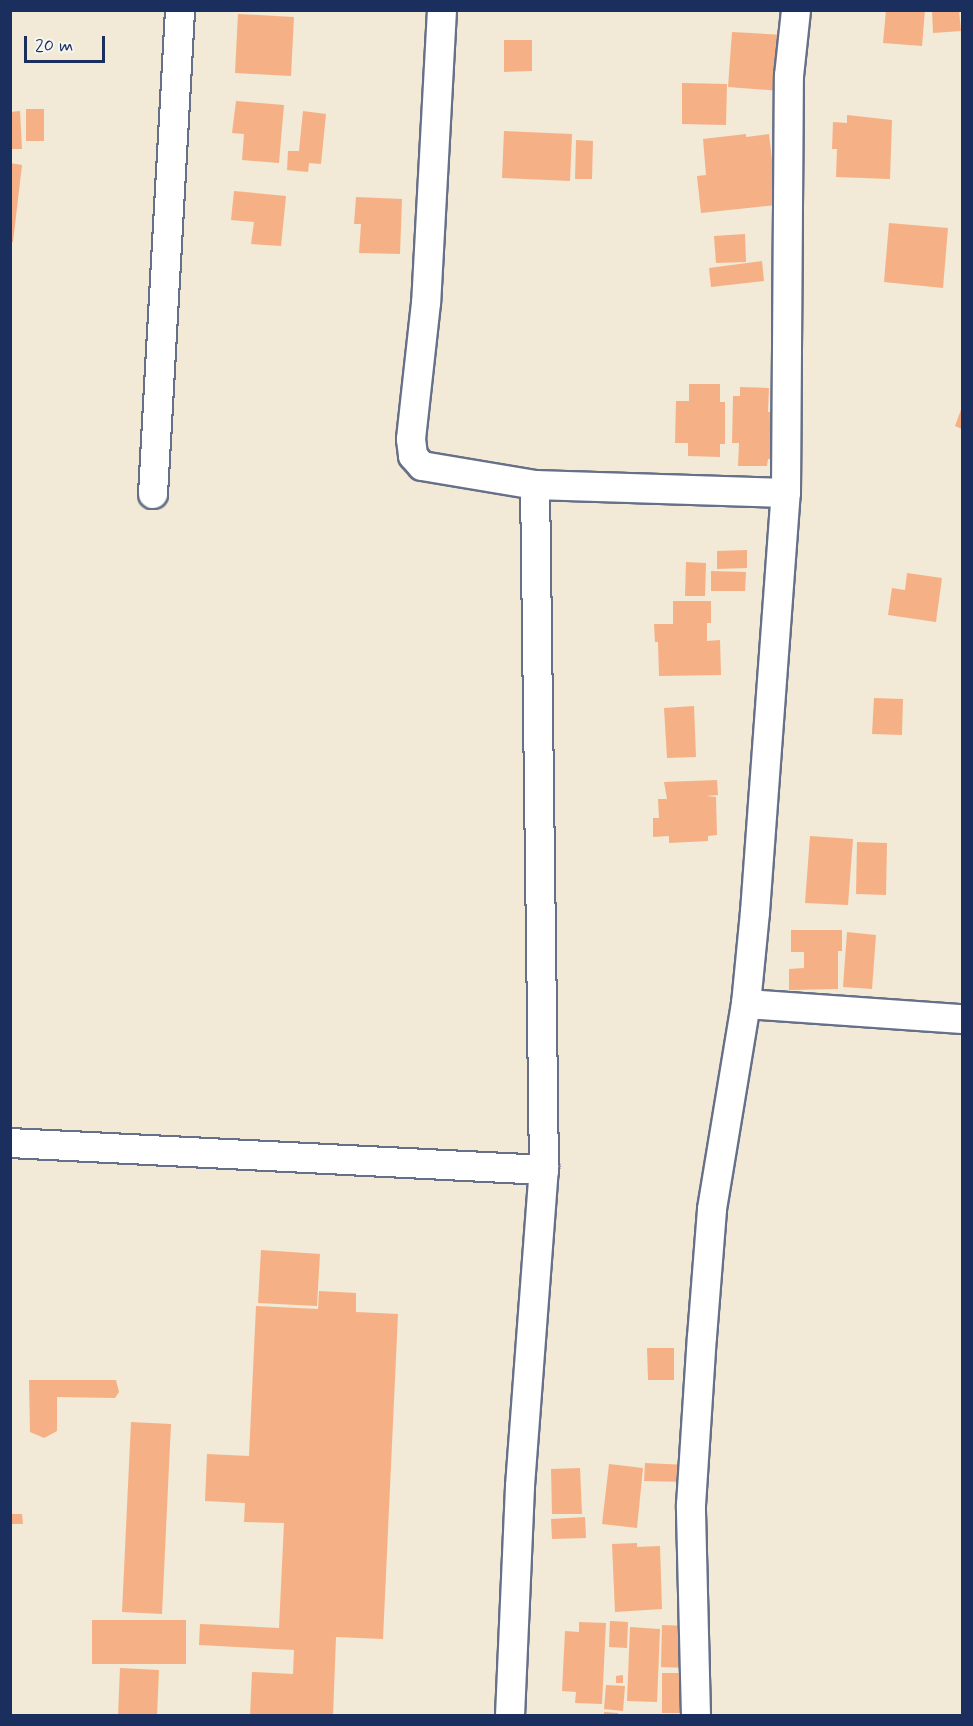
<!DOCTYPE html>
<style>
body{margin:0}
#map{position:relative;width:973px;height:1726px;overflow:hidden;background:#f2e9d6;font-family:Mynerve,sans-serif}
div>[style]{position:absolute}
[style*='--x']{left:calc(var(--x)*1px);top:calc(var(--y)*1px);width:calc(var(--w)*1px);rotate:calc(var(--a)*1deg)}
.building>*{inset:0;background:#f5b185}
.roads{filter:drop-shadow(2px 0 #667088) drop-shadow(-2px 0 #667088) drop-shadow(0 2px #667088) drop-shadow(0 -2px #667088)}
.minor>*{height:28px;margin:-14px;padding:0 14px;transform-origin:14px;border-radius:14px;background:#fff}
span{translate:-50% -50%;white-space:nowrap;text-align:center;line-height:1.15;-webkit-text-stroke:4.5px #f6f6f2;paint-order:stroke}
.frame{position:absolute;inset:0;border:12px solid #1b2f5e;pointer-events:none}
.scale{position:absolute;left:24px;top:36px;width:81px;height:27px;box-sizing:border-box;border:3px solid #1b2f5e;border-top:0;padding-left:8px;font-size:18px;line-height:21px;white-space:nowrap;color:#1b2f5e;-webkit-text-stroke:4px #f6f6f2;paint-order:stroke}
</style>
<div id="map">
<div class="building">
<i style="clip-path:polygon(886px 10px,925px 10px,922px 46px,883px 43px)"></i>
<i style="clip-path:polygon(932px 10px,959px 10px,961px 31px,933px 33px)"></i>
<i style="clip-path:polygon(238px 14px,294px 17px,291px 76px,235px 73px)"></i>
<i style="clip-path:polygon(732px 32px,784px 35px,781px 91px,728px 87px)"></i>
<i style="clip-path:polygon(504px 40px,532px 40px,532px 71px,504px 72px)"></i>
<i style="clip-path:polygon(682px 83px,727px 84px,726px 125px,682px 124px)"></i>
<i style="clip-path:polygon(236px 101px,284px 105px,279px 163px,242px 160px,244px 134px,232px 133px)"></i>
<i style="clip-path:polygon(26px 109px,44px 109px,44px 141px,26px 141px)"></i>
<i style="clip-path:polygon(20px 111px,22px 149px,10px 149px,10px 112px)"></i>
<i style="clip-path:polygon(303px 111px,326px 114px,321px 164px,309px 163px,308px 172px,287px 170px,288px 151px,299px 151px)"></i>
<i style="clip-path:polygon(847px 115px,892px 120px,890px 179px,836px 177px,837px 149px,832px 149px,833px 122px,847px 123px)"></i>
<i style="clip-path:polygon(504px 131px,572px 134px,570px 181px,502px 178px)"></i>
<i style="clip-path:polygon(746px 134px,746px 137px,769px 134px,777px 205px,701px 213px,697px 176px,706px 175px,703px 139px)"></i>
<i style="clip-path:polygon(576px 140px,593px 141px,592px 179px,575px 179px)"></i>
<i style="clip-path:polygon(10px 163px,22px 165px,13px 242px,10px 242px)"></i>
<i style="clip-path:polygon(234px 191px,286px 196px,281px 246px,251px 244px,254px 222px,231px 220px)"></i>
<i style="clip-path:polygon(356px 197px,402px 199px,400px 254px,359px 253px,361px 224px,354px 224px)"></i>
<i style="clip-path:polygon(889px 223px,948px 228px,943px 288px,884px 282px)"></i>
<i style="clip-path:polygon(745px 234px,746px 262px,716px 263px,714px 236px)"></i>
<i style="clip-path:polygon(762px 261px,764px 281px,711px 287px,709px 268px)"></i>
<i style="clip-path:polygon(689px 384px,720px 384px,720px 402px,725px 402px,725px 444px,720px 444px,720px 457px,688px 456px,688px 443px,675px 443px,676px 401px,689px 401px)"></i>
<i style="clip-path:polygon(740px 387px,769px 388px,768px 412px,778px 412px,777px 459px,768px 459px,767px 466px,738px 466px,739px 443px,732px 443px,733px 396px,740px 396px)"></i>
<i style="clip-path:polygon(962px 407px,962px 429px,955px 426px)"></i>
<i style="clip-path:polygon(747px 550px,747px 568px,717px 569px,717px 551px)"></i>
<i style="clip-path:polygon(686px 562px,706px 563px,705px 596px,685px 596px)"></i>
<i style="clip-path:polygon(711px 571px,746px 572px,745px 591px,711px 591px)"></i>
<i style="clip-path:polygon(907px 573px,942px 578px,936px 622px,888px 615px,892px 588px,905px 590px)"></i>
<i style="clip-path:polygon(673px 601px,711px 601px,711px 623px,707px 623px,707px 641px,720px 640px,721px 675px,659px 676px,658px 642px,655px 642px,654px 624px,673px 624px)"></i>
<i style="clip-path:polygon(874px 698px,903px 699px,902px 735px,872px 734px)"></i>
<i style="clip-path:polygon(694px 706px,696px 757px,667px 758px,664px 708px)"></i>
<i style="clip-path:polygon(717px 780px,718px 795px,706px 796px,716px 797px,717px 835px,708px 836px,708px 841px,669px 843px,669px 836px,653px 837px,653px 818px,659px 818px,658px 799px,667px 799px,664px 782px)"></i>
<i style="clip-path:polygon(810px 836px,853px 839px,848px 905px,805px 903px)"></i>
<i style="clip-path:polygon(857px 842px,887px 843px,886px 895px,856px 894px)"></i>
<i style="clip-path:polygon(791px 930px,842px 930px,842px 951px,838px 951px,838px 989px,789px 990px,789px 969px,804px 968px,804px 952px,791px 952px)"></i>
<i style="clip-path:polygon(847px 932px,876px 935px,872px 989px,843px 987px)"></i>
<i style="clip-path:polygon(261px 1250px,320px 1254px,317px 1306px,258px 1303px)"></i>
<i style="clip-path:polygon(319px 1291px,356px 1293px,356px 1312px,398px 1314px,383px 1639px,336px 1637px,333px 1716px,250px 1716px,252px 1672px,293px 1674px,294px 1650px,199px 1645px,200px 1624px,279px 1628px,284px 1523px,244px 1522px,245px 1503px,205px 1501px,207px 1454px,249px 1456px,256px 1306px,318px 1309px)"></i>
<i style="clip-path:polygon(647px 1348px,674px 1348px,674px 1380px,648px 1380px)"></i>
<i style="clip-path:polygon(29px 1380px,116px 1380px,119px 1392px,115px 1398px,57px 1397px,57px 1431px,44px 1438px,30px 1432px)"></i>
<i style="clip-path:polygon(131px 1422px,171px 1424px,162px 1614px,122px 1612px)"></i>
<i style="clip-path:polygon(645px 1463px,687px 1465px,686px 1482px,644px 1481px)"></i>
<i style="clip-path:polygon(609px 1464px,643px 1468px,637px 1528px,602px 1524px)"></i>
<i style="clip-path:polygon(580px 1468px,582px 1514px,552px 1514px,551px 1469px)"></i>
<i style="clip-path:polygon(10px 1514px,22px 1514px,23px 1524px,10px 1524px)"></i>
<i style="clip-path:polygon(585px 1517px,586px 1538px,552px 1539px,551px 1519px)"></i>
<i style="clip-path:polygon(637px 1543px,637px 1547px,660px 1546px,662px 1609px,615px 1612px,612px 1544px)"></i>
<i style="clip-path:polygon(92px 1620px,186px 1620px,186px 1664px,92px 1664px)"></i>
<i style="clip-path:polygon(610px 1621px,628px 1622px,627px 1648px,609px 1647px)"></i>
<i style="clip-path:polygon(579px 1622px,606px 1623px,602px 1704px,575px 1703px,576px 1692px,562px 1691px,565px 1631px,579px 1632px)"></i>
<i style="clip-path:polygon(662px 1625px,689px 1626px,688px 1668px,661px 1667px)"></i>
<i style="clip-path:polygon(630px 1627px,660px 1629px,657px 1702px,627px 1701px)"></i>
<i style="clip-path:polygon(120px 1668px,159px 1670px,157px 1716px,118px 1716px)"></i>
<i style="clip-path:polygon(662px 1673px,687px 1673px,686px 1713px,662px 1713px)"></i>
<i style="clip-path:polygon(623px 1675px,623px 1683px,616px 1683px,616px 1676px)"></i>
<i style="clip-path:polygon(606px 1685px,625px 1686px,623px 1711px,604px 1709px)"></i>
<i style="clip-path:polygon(604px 1712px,618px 1713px,618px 1716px,604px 1716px)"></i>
</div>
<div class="roads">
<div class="minor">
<i style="--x:442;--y:10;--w:293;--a:93.1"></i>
<i style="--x:426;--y:303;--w:137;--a:96.3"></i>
<i style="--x:411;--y:439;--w:17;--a:83"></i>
<i style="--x:413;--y:456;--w:13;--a:48"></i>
<i style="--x:422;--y:466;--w:115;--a:9.5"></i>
<i style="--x:535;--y:485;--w:251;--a:1.8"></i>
<i style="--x:153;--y:494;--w:485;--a:-86.8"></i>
<i style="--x:746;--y:1004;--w:217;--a:4"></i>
<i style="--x:10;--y:1143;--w:535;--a:2.89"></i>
<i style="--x:510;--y:1716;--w:230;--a:-87.5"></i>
<i style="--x:520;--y:1486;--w:317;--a:-85.7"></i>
<i style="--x:544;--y:1170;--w:685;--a:-90.75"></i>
<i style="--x:696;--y:1716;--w:211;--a:-91.4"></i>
<i style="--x:691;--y:1505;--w:168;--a:-86.3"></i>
<i style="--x:702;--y:1337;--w:128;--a:-85.5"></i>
<i style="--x:712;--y:1209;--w:208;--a:-80.6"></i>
<i style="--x:746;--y:1004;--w:92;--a:-84.4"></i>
<i style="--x:755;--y:912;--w:420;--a:-85.8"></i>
<i style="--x:786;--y:493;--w:417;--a:-89.6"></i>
<i style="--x:789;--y:76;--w:66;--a:-83.9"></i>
</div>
</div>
<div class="frame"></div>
<div class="scale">20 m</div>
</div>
